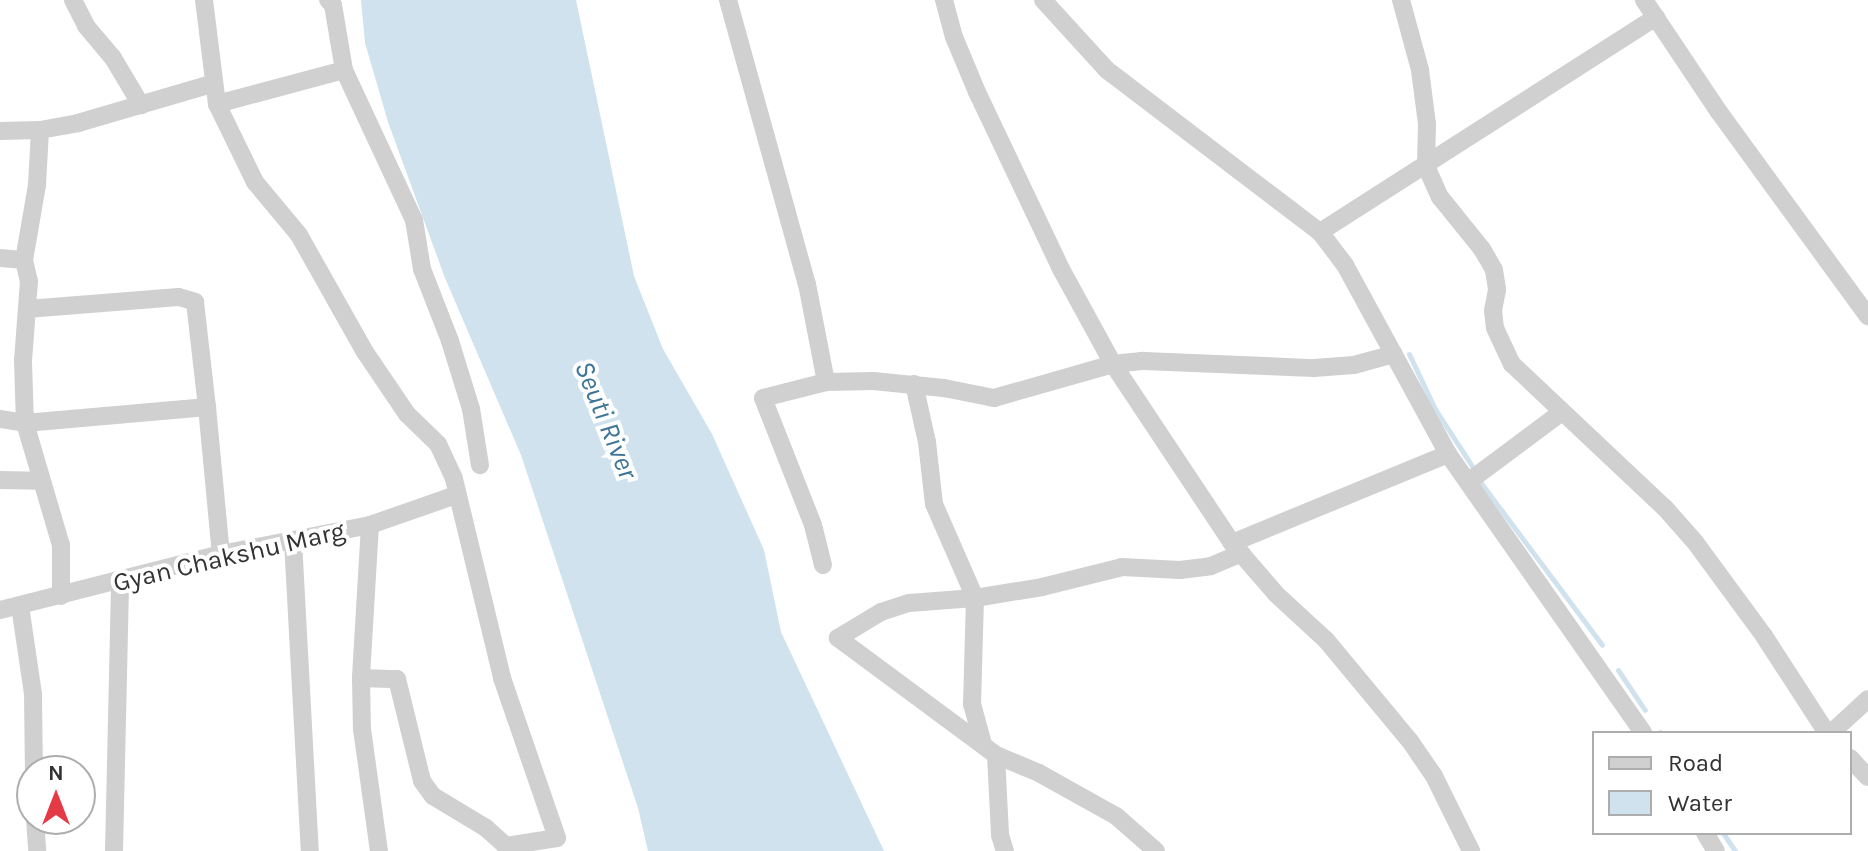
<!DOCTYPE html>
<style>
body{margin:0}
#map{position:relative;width:1868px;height:851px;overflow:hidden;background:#fff;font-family:Karla,sans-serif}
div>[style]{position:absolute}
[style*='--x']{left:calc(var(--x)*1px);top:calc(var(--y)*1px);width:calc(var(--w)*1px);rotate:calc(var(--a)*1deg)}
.water>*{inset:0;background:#cfe2ee}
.stream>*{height:5px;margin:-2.5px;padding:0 2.5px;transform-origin:2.5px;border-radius:2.5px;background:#cfe2ee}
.street>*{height:18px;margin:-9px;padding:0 9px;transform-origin:9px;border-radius:9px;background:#d0d0d0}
span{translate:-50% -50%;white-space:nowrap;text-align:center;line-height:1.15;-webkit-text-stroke:8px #fff;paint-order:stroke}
.street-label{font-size:26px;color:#333}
.water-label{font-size:28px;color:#3f7597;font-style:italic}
.legend{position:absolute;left:1592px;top:731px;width:260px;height:104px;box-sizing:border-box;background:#fff;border:2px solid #adadad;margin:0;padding:10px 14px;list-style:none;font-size:24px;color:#333}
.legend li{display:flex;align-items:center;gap:16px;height:40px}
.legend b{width:40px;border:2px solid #adadad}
.north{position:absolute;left:16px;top:755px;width:80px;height:80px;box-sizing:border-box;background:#fff;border:2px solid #adadad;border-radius:50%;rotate:0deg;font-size:22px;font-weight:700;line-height:32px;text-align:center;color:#333}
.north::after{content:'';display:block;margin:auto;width:28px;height:36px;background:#e63946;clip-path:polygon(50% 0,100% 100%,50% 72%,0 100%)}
</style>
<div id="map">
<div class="water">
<i style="clip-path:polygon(361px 0,576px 0,634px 276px,663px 349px,712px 434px,764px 550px,781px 632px,884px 851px,648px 851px,638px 808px,521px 455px,445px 278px,388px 122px,365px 43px)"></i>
</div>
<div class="stream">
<i style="--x:1409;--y:354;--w:61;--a:64.7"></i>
<i style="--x:1435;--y:409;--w:72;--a:57"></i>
<i style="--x:1481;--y:483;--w:202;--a:53.2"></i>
<i style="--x:1618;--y:670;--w:48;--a:56"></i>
<i style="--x:1660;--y:732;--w:1;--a:90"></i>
<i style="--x:1723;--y:833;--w:22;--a:56"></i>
</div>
<div class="street">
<i style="--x:73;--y:0;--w:29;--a:63"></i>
<i style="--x:86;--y:26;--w:42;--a:49.8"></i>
<i style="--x:113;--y:58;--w:55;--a:59.2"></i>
<i style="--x:204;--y:0;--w:105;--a:82.9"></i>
<i style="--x:217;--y:104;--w:87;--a:64"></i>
<i style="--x:255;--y:182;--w:69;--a:50.3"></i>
<i style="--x:299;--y:235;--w:134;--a:60.6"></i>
<i style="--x:365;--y:352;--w:75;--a:55.9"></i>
<i style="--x:407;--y:414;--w:43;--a:44.1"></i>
<i style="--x:438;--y:444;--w:38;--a:65"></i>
<i style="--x:454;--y:479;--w:205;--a:76.4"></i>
<i style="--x:502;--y:678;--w:169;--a:71"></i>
<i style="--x:557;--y:838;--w:52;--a:171.1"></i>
<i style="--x:506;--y:846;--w:5;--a:79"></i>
<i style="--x:328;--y:0;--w:7;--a:45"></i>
<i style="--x:333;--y:5;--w:66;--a:80.4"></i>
<i style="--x:344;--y:70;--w:166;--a:65"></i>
<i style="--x:414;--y:220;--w:50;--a:80.7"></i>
<i style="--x:422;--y:269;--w:77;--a:68.7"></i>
<i style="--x:450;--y:341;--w:71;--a:72.8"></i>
<i style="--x:471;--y:409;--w:57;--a:80.9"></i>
<i style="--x:728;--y:0;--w:295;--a:74.5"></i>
<i style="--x:807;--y:284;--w:100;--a:79"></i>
<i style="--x:944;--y:0;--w:38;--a:75"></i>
<i style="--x:954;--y:37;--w:60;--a:67.3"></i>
<i style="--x:977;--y:92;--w:196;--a:64.6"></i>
<i style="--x:1061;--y:269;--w:108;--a:61.3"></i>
<i style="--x:1113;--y:364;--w:215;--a:56.4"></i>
<i style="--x:1232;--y:543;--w:67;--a:49.2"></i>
<i style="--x:1276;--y:594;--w:68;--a:42.6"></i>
<i style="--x:1326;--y:640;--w:131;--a:50.3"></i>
<i style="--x:1410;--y:741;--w:42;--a:55.6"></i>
<i style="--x:1434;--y:776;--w:84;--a:63.7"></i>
<i style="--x:1043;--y:0;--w:95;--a:47.6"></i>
<i style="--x:1107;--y:70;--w:268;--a:37.3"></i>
<i style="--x:1320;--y:232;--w:41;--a:52.9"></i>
<i style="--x:1345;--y:265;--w:215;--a:61.4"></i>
<i style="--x:1448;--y:454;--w:340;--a:55"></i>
<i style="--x:1401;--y:0;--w:73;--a:74.8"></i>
<i style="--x:1420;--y:70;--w:54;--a:82.6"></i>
<i style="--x:1427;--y:124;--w:42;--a:91.4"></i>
<i style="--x:1426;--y:166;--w:34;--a:66"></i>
<i style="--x:1440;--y:197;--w:67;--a:51.1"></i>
<i style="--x:1482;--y:249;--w:24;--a:60"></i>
<i style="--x:1494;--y:270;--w:20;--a:81"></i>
<i style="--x:1497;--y:290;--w:20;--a:101"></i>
<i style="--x:1493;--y:310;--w:18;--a:84"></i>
<i style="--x:1495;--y:328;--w:40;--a:65"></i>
<i style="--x:1512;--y:364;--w:210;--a:43.3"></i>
<i style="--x:1665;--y:508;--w:45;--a:48.6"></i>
<i style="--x:1695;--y:542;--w:117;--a:53.7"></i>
<i style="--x:1764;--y:636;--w:116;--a:57"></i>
<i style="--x:1644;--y:0;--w:135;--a:56.2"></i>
<i style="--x:1719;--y:112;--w:253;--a:53.9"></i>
<i style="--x:217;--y:104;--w:131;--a:-15"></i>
<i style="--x:40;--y:130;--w:55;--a:93.1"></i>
<i style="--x:37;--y:185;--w:76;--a:99.8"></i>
<i style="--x:24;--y:260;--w:22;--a:77"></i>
<i style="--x:29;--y:281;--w:80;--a:94.3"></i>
<i style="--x:23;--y:361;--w:62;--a:88.2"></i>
<i style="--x:25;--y:423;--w:127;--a:73.6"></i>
<i style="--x:61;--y:545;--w:51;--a:90"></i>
<i style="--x:0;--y:131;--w:40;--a:-1.4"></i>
<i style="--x:40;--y:130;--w:39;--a:-10"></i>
<i style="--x:78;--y:123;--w:139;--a:-16.3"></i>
<i style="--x:1320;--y:232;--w:399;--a:-32.6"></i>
<i style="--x:0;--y:258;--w:24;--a:5"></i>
<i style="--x:27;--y:309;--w:152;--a:-4.5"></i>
<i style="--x:179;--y:297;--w:17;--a:17"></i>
<i style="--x:195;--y:302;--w:106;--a:83.5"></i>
<i style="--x:914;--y:384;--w:59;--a:77.4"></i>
<i style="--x:927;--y:442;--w:62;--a:83.6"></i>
<i style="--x:934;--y:504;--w:103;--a:66.4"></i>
<i style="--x:975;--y:598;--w:106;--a:91.6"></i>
<i style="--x:972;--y:704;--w:41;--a:74.6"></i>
<i style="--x:0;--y:419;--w:25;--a:9"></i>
<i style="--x:25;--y:423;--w:183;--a:-5"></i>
<i style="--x:207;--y:407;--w:148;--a:84.6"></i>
<i style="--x:0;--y:480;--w:39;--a:1"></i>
<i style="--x:1468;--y:482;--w:117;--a:-36.7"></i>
<i style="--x:370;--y:525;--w:153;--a:93.4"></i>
<i style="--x:361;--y:678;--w:51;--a:88.9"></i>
<i style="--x:362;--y:729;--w:123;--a:82.1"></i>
<i style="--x:293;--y:541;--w:310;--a:86.9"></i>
<i style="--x:1232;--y:543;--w:234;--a:-22.4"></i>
<i style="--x:823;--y:565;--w:41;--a:-104"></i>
<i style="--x:813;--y:525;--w:136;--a:-111.5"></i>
<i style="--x:763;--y:398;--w:65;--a:-14.3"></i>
<i style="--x:826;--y:382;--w:47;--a:-1.2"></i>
<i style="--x:873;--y:381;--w:71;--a:5.6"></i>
<i style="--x:944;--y:388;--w:51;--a:11.3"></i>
<i style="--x:994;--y:398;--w:124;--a:-15.9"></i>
<i style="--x:1113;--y:364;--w:31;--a:-6"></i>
<i style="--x:1144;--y:361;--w:170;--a:2.4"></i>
<i style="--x:1314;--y:368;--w:40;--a:-4.3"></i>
<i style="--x:1354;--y:365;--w:41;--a:-15.4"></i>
<i style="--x:20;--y:606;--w:89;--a:81.6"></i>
<i style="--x:33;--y:694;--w:77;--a:89.3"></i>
<i style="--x:0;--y:610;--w:228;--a:-14.2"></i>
<i style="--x:221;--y:554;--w:152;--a:-11"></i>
<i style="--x:370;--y:525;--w:91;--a:-19.2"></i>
<i style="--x:361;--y:678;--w:36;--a:2"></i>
<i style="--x:397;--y:679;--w:105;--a:76.2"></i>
<i style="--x:422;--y:781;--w:19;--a:54"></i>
<i style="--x:433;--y:796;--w:62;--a:31.1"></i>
<i style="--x:486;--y:828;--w:27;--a:42"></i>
<i style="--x:1831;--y:733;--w:50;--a:-42.6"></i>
<i style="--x:996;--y:755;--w:80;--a:87.1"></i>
<i style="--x:1000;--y:835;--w:17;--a:73"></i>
<i style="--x:1850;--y:758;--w:26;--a:47"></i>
<i style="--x:35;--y:819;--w:32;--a:86"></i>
<i style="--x:1705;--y:833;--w:21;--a:59"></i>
<i style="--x:114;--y:851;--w:269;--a:-88.7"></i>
<i style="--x:1156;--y:851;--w:53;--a:-138.8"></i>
<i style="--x:1116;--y:816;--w:88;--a:-150.8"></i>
<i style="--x:1039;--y:773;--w:47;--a:-157.3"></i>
<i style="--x:996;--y:755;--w:197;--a:-143.5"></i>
<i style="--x:838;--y:638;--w:50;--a:-31.2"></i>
<i style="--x:881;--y:612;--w:29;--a:-18"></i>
<i style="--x:909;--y:603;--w:66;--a:-4.3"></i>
<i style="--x:975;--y:598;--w:68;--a:-9.3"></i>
<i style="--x:1042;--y:587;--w:82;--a:-14"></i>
<i style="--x:1122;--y:567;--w:58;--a:3"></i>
<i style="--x:1180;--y:570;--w:31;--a:-7"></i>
<i style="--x:1211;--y:566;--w:33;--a:-23"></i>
</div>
<div class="street-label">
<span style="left:229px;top:557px;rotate:-13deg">Gyan Chakshu Marg</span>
</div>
<div class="water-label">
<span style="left:606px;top:420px;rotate:68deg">Seuti River</span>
</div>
<ul class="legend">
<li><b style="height:10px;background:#d0d0d0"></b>Road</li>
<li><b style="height:22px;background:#cfe2ee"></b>Water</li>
</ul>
<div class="north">N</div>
</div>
